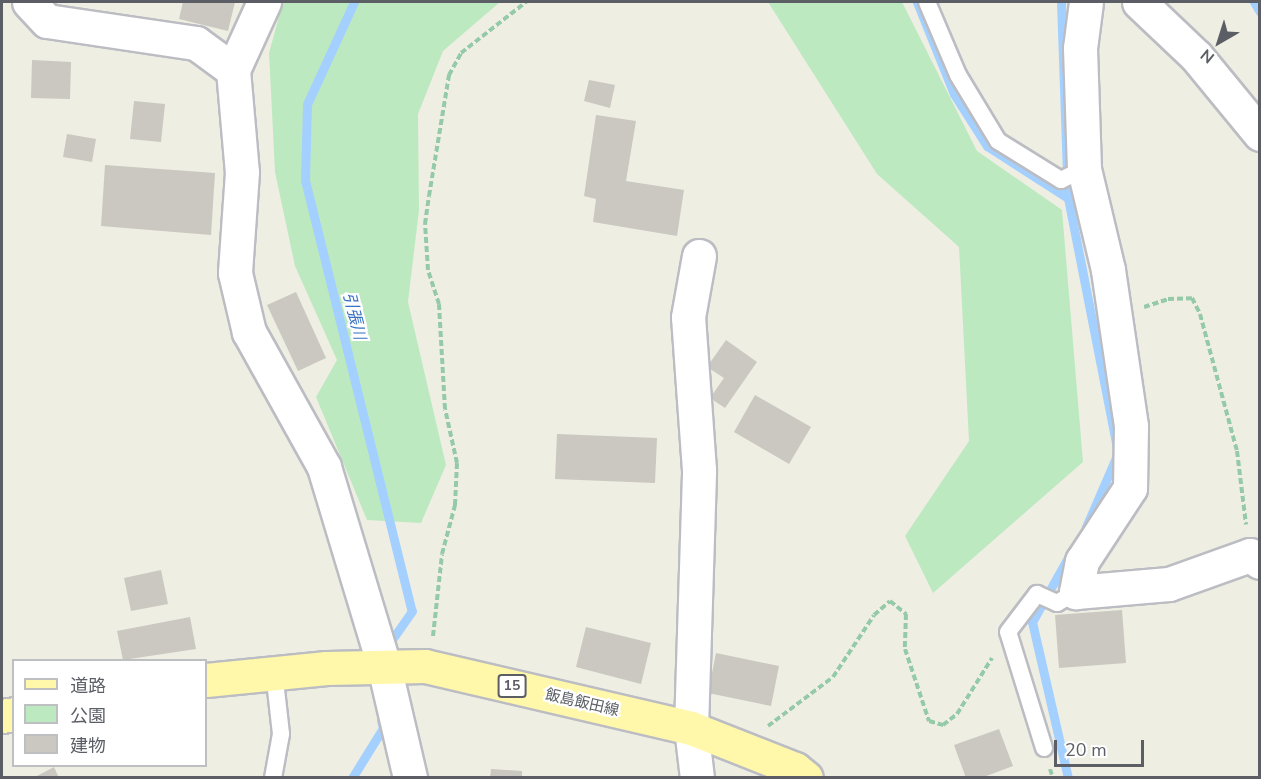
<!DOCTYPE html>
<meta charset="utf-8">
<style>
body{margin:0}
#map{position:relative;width:1261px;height:779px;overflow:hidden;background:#efeee3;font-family:"Nunito Sans","Noto Sans JP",sans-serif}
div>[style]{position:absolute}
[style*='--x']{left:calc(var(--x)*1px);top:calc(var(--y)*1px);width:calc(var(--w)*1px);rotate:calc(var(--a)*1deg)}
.green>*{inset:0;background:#bde9c1}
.stream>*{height:9px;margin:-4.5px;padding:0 4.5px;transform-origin:4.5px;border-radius:4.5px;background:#a4d0ff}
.building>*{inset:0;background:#cac8c0}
.path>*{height:4px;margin-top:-2px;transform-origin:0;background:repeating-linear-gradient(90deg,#95caa9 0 6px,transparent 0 9px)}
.roads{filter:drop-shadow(2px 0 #bbbdc3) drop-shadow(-2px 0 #bbbdc3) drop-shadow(0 2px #bbbdc3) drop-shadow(0 -2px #bbbdc3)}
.lane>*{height:16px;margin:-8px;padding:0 8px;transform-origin:8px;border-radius:8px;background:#fff}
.street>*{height:33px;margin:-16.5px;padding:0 16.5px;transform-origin:16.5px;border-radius:16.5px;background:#fff}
.secondary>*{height:33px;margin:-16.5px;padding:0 16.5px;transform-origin:16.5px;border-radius:16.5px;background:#fff}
.primary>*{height:33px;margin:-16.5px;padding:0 16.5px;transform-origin:16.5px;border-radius:16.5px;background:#fff7a9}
span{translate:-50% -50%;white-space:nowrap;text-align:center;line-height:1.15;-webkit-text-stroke:4.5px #fff;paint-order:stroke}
.shield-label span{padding:2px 4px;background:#fff;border:2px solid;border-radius:4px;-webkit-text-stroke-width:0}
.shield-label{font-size:14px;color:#5b5f65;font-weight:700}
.street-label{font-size:15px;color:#5b5f65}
.water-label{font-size:16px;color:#3972c5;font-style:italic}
.frame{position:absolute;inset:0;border:3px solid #5b5f65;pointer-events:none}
.legend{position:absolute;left:12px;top:659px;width:195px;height:108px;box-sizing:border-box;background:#fff;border:2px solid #bdbfc1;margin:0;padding:8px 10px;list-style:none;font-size:18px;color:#5b5f65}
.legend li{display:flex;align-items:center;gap:12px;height:30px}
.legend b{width:30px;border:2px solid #bdbfc1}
.north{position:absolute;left:1189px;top:12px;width:60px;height:60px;-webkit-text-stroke:4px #fff;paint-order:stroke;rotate:219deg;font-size:16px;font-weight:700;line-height:24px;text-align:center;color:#5b5f65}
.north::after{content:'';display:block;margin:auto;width:21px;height:27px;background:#5b5f65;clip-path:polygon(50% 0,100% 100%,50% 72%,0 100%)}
.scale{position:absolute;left:1054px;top:740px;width:90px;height:27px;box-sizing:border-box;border:3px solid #5b5f65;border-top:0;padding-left:8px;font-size:18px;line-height:21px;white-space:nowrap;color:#5b5f65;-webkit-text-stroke:4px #fff;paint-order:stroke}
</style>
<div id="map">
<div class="green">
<i style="clip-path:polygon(283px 2px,500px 2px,443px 51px,418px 114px,419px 210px,408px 302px,446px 465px,421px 523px,367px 520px,316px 397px,337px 360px,295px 266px,275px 172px,269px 53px)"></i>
<i style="clip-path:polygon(768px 2px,902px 2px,977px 151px,1062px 210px,1083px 462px,933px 593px,905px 536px,969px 441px,959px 247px,877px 174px)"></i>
</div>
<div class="stream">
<i style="--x:354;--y:2;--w:112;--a:114.7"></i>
<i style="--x:307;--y:104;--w:76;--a:91.5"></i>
<i style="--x:305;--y:180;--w:444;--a:76.1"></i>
<i style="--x:412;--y:611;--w:32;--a:125"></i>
<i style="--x:917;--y:2;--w:99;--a:68.1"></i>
<i style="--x:954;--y:94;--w:62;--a:57.6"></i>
<i style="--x:987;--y:146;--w:96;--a:32.7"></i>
<i style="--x:1061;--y:2;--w:196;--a:88"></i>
<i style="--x:1068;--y:198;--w:260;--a:78.9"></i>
<i style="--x:1118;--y:453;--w:81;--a:113.4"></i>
<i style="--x:1254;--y:2;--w:12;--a:59"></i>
<i style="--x:352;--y:778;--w:59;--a:-58.2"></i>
<i style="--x:383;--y:728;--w:8;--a:-104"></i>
<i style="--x:1068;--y:778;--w:160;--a:-103"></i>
<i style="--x:1032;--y:622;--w:78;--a:-60.8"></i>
</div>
<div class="building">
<i style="clip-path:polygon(183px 2px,235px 2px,228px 31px,179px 19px)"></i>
<i style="clip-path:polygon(32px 60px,71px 62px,70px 99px,31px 98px)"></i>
<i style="clip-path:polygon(589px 80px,615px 85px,610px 108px,584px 101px)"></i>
<i style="clip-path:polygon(134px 101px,165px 104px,161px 142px,130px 139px)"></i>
<i style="clip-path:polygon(596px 115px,636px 121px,626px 181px,684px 190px,677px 236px,593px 222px,596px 199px,584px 196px)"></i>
<i style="clip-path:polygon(67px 134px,96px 139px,92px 162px,63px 157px)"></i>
<i style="clip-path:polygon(105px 165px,215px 173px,211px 235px,101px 226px)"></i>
<i style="clip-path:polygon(296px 292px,326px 358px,298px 371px,267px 305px)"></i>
<i style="clip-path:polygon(726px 340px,757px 362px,725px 408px,710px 398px,724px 378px,707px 367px)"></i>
<i style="clip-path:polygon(755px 395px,811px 427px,789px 464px,734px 432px)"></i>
<i style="clip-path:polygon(557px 434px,657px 438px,655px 483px,555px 479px)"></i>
<i style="clip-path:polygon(161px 570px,168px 604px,131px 611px,124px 578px)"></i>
<i style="clip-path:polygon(1122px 610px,1126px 663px,1059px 668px,1055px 615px)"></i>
<i style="clip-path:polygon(190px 617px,196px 649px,123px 660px,117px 631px)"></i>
<i style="clip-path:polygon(586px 627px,651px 643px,641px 684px,576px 667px)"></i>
<i style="clip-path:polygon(716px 653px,779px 666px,771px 706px,708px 693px)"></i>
<i style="clip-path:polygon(999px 729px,1013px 766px,981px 778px,966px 778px,954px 745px)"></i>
<i style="clip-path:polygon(54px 767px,59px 778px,33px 778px)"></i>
<i style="clip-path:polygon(491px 769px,522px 771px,522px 778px,490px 778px)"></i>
</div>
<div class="path">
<i style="--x:1144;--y:307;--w:25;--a:-18"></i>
<i style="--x:1168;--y:299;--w:24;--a:-2"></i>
<i style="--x:1192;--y:298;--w:18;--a:63"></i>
<i style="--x:1200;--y:314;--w:142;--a:74.9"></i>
<i style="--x:1237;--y:451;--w:74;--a:83"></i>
<i style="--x:433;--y:636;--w:82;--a:-83.7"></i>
<i style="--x:442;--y:554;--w:51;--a:-75.1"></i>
<i style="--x:455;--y:505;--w:42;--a:-87.3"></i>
<i style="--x:457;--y:463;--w:55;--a:-102.5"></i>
<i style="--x:445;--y:409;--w:105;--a:-93.3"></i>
<i style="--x:439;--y:304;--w:36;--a:-108"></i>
<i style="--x:428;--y:270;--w:46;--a:-93.7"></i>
<i style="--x:425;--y:224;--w:28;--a:-82"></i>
<i style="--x:429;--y:196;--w:123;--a:-80.6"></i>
<i style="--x:449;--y:75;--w:25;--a:-61"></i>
<i style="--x:461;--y:53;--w:83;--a:-38.1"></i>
<i style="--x:768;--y:726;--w:81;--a:-37"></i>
<i style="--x:833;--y:677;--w:74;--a:-56.5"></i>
<i style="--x:874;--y:615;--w:21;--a:-41"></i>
<i style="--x:890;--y:601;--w:21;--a:39"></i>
<i style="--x:906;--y:614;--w:35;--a:92"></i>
<i style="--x:905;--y:649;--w:76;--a:71.6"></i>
<i style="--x:929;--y:721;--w:15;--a:16"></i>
<i style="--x:943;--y:725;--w:18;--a:-38"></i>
<i style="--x:957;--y:714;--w:66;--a:-58"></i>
<i style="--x:1050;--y:769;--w:9;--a:72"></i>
</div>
<div class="roads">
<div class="lane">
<i style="--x:927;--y:2;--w:79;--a:67"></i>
<i style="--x:958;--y:75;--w:77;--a:58.8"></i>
<i style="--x:998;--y:141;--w:74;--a:31.8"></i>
<i style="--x:1061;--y:180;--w:25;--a:-26"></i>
<i style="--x:1044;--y:748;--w:121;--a:-107.2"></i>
<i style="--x:1008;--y:632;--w:48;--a:-52.7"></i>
<i style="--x:1037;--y:594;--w:22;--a:24"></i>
<i style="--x:1057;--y:603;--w:22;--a:-30"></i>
<i style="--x:273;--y:778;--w:45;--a:-79.7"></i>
<i style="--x:281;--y:734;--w:62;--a:-96.4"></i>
</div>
<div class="street">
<i style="--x:29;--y:2;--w:26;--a:47"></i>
<i style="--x:47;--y:21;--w:151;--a:8.4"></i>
<i style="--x:196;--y:43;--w:46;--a:36.1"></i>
<i style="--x:233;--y:70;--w:102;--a:85"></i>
<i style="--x:242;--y:172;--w:101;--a:94"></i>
<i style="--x:235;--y:273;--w:61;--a:76.7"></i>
<i style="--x:249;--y:332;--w:154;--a:60.9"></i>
<i style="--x:324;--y:467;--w:208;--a:73.2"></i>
<i style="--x:384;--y:666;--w:115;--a:76.9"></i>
<i style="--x:1086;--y:2;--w:46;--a:97.4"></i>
<i style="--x:1080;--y:48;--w:121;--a:88.1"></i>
<i style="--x:1084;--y:169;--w:104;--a:76.6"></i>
<i style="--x:1108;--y:270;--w:158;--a:81.6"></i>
<i style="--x:1131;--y:426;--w:62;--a:90.9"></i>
<i style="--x:1130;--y:488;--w:87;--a:123.3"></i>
<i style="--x:1082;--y:561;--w:32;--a:101"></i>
<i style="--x:1076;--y:592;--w:93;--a:-4.9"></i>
<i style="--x:1169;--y:584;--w:86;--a:-19.7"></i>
<i style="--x:1250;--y:555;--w:12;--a:35"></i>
<i style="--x:233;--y:70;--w:75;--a:-65.5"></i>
<i style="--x:697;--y:778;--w:50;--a:-96.8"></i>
<i style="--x:691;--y:728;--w:258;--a:-88.2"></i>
<i style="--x:699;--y:470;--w:153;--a:-94.1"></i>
<i style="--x:688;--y:317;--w:62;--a:-79.8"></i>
</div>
<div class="secondary">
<i style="--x:1139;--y:2;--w:79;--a:43.5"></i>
<i style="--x:1196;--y:56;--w:101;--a:50.6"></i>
</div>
<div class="primary">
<i style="--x:206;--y:680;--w:121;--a:-5.7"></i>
<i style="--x:326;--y:668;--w:99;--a:-1.2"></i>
<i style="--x:425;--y:666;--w:273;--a:13.1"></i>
<i style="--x:691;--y:728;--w:112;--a:21.5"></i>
<i style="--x:795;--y:769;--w:14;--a:39"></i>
<i style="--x:2;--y:716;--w:12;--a:-9"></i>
</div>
</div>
<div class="shield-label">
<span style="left:512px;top:686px">15</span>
</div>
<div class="street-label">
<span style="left:582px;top:703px;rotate:13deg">飯島飯田線</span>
</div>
<div class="water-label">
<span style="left:354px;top:316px;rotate:76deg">引張川</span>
</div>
<div class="frame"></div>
<ul class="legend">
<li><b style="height:8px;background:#fff7a9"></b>道路</li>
<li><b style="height:16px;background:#bde9c1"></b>公園</li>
<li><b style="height:16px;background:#cac8c0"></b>建物</li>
</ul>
<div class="north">N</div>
<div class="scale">20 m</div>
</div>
